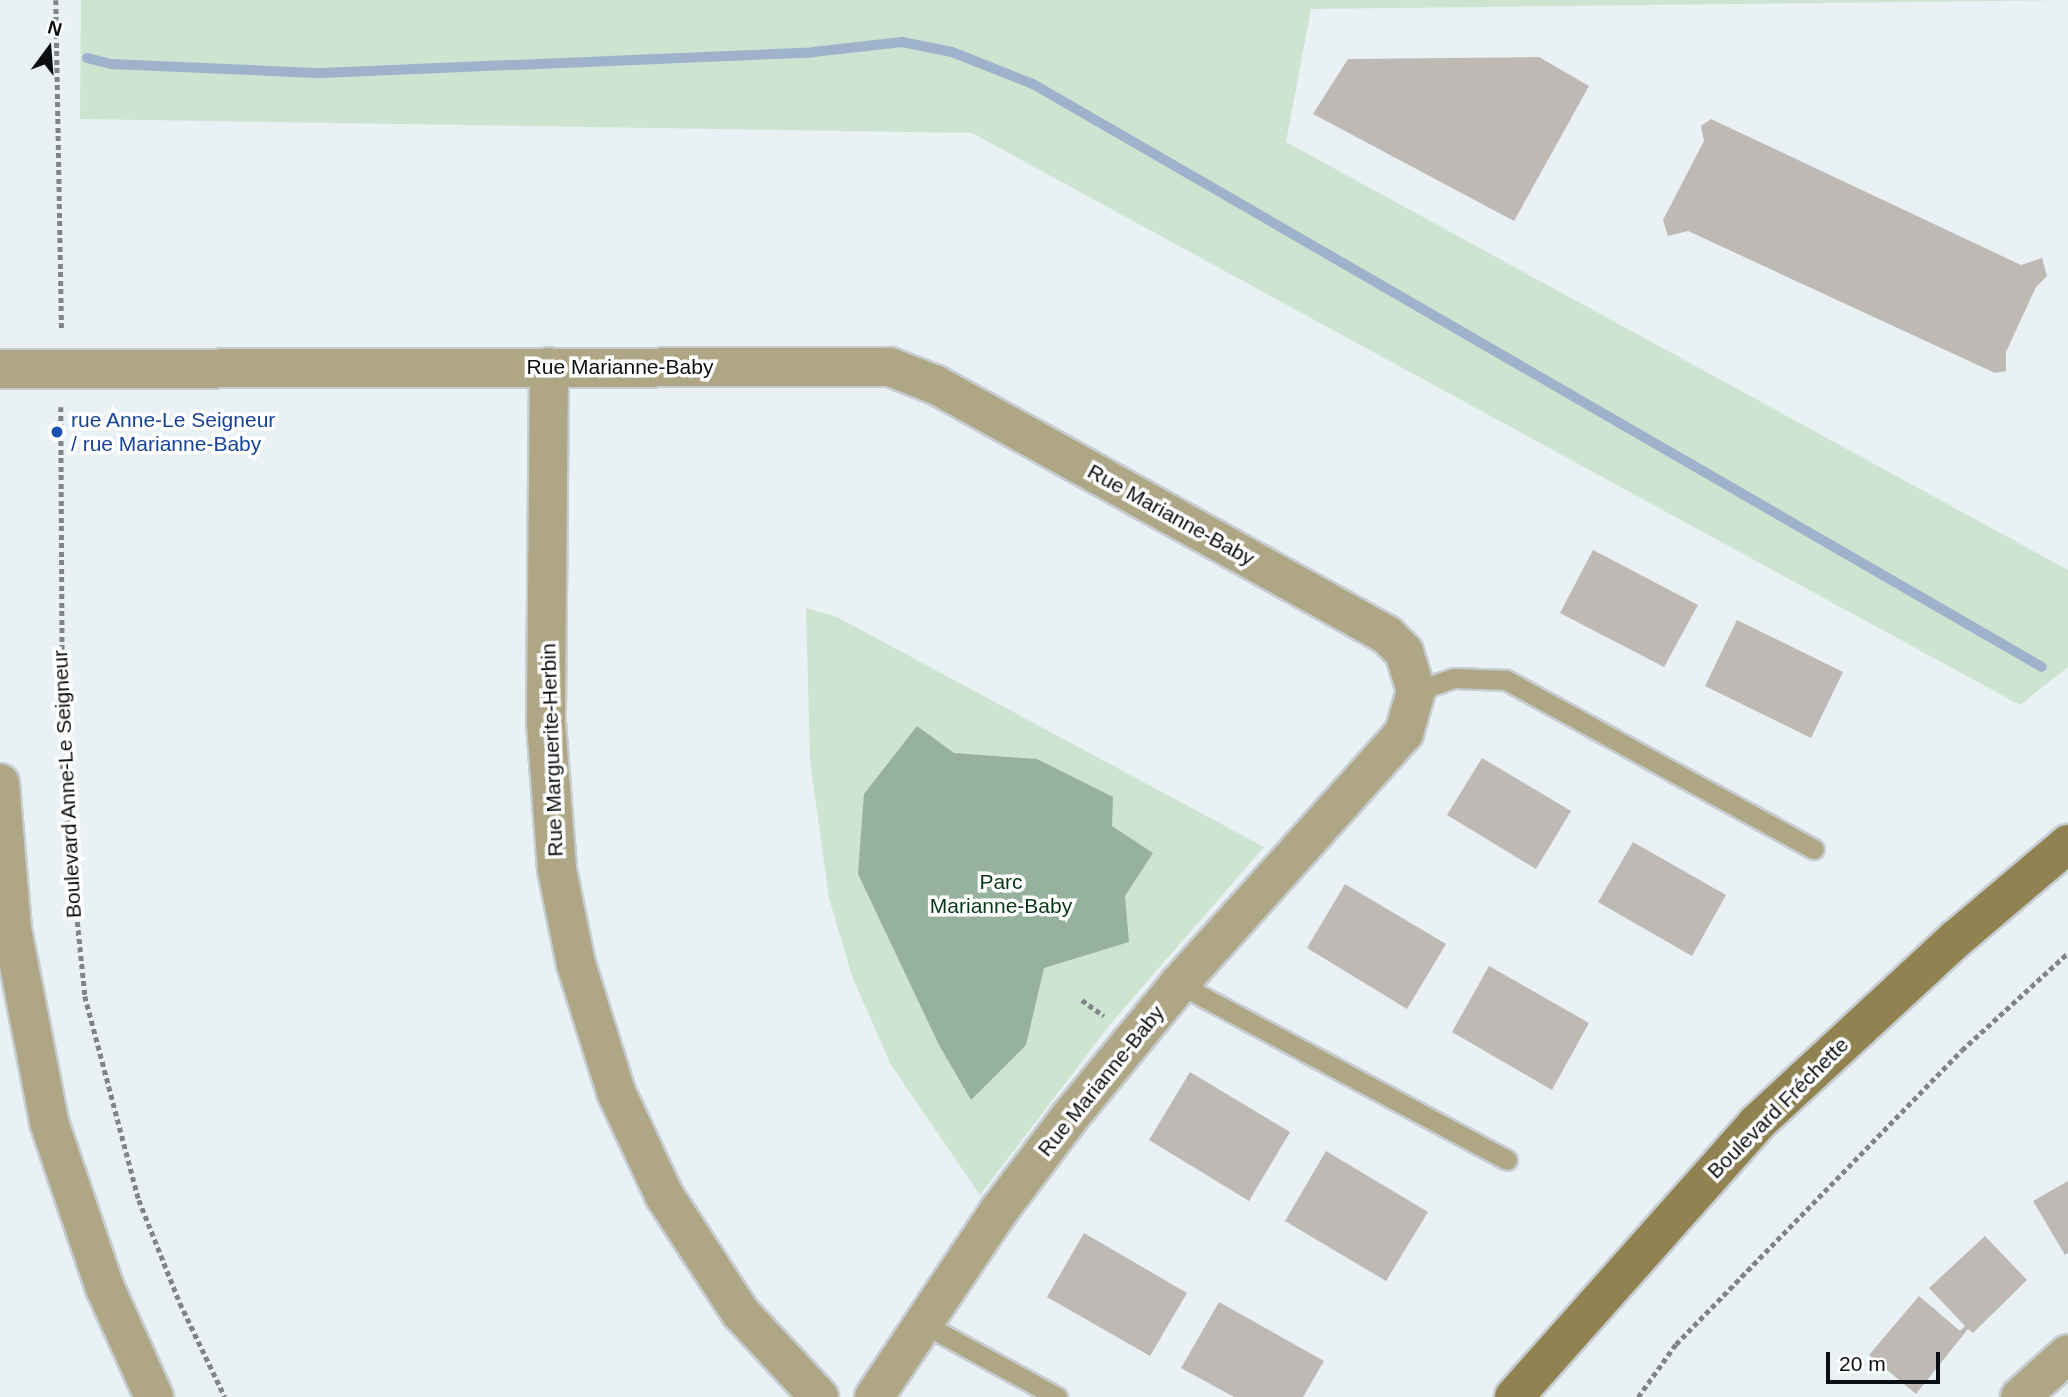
<!DOCTYPE html>
<meta charset="utf-8">
<style>
body{margin:0}
#map{position:relative;width:2068px;height:1397px;overflow:hidden;background:#eaf1f5;font-family:Helvetica,sans-serif}
div>[style]{position:absolute}
[style*='--x']{left:calc(var(--x)*1px);top:calc(var(--y)*1px);width:calc(var(--w)*1px);rotate:calc(var(--a)*1deg)}
.green>*{inset:0;background:#cde4d1}
.forest>*{inset:0;background:#97b29c}
.stream>*{height:10px;margin:-5px;padding:0 5px;transform-origin:5px;border-radius:5px;background:#9eb2cc}
.building>*{inset:0;background:#beb9b4}
.path>*{height:4.5px;margin-top:-2.25px;transform-origin:0;background:repeating-linear-gradient(90deg,#808487 0 5px,transparent 0 8.5px)}
.roads{filter:drop-shadow(2px 0 #c6cdd0) drop-shadow(-2px 0 #c6cdd0) drop-shadow(0 2px #c6cdd0) drop-shadow(0 -2px #c6cdd0)}
.service>*{height:19px;margin:-9.5px;padding:0 9.5px;transform-origin:9.5px;border-radius:9.5px;background:#afa686}
.minor>*{height:38px;margin:-19px;padding:0 19px;transform-origin:19px;border-radius:19px;background:#afa686}
.tertiary>*{height:38px;margin:-19px;padding:0 19px;transform-origin:19px;border-radius:19px;background:#afa686}
.secondary>*{height:38px;margin:-19px;padding:0 19px;transform-origin:19px;border-radius:19px;background:#908251}
.dots>*{width:19px;height:19px;translate:-50% -50%;box-sizing:border-box;border:4px solid #fff;border-radius:50%}
span{translate:-50% -50%;white-space:nowrap;text-align:center;line-height:1.15;-webkit-text-stroke:7px #fff;paint-order:stroke}
.street-label{font-size:21px;color:#0c0e10}
.transit-label{font-size:21px;color:#164399}
.left{translate:0 -50%;text-align:left}
.park-label{font-size:21px;color:#063617}
.north{position:absolute;left:14px;top:14px;width:70px;height:70px;-webkit-text-stroke:5px #fff;paint-order:stroke;rotate:16deg;font-size:19px;font-weight:700;line-height:28px;text-align:center;color:#0c0e10}
.north::after{content:'';display:block;margin:auto;width:24px;height:32px;background:#0c0e10;clip-path:polygon(50% 0,100% 100%,50% 72%,0 100%)}
.scale{position:absolute;left:1826px;top:1352px;width:114px;height:32px;box-sizing:border-box;border:4px solid #0c0e10;border-top:0;padding-left:9px;font-size:21px;line-height:24px;white-space:nowrap;color:#0c0e10;-webkit-text-stroke:5px #fff;paint-order:stroke}
</style>
<div id="map">
<div class="green">
<i style="clip-path:polygon(81px 0,2068px 0,1311px 9px,1286px 142px,2068px 570px,2068px 667px,2020px 705px,972px 133px,80px 119px)"></i>
<i style="clip-path:polygon(806px 608px,837px 617px,1264px 847px,1112px 1022px,980px 1195px,891px 1065px,852px 976px,829px 898px,810px 760px)"></i>
</div>
<div class="forest">
<i style="clip-path:polygon(917px 726px,954px 753px,1037px 759px,1113px 797px,1112px 826px,1153px 853px,1125px 896px,1129px 942px,1044px 968px,1026px 1045px,971px 1100px,939px 1045px,858px 874px,864px 794px)"></i>
</div>
<div class="stream">
<i style="--x:87;--y:58;--w:25;--a:14"></i>
<i style="--x:111;--y:64;--w:210;--a:2.5"></i>
<i style="--x:321;--y:73;--w:492;--a:-2.4"></i>
<i style="--x:813;--y:52;--w:90;--a:-6.4"></i>
<i style="--x:902;--y:42;--w:51;--a:11.3"></i>
<i style="--x:952;--y:52;--w:87;--a:21.6"></i>
<i style="--x:1033;--y:84;--w:1165;--a:30.02"></i>
</div>
<div class="building">
<i style="clip-path:polygon(1539px 57px,1589px 86px,1514px 221px,1313px 114px,1348px 59px)"></i>
<i style="clip-path:polygon(1711px 119px,2021px 265px,2042px 258px,2047px 276px,2036px 287px,2006px 352px,2006px 371px,1995px 373px,1688px 231px,1668px 236px,1663px 220px,1704px 141px,1701px 126px)"></i>
<i style="clip-path:polygon(1593px 550px,1698px 605px,1664px 667px,1560px 613px)"></i>
<i style="clip-path:polygon(1737px 620px,1843px 672px,1811px 738px,1705px 686px)"></i>
<i style="clip-path:polygon(1482px 758px,1571px 811px,1536px 869px,1447px 815px)"></i>
<i style="clip-path:polygon(1633px 842px,1726px 895px,1692px 956px,1598px 902px)"></i>
<i style="clip-path:polygon(1345px 884px,1446px 944px,1407px 1009px,1307px 948px)"></i>
<i style="clip-path:polygon(1489px 966px,1589px 1023px,1552px 1090px,1452px 1032px)"></i>
<i style="clip-path:polygon(1190px 1072px,1290px 1132px,1249px 1201px,1149px 1140px)"></i>
<i style="clip-path:polygon(1326px 1151px,1428px 1212px,1386px 1281px,1285px 1221px)"></i>
<i style="clip-path:polygon(2068px 1181px,2068px 1253px,2065px 1255px,2033px 1201px)"></i>
<i style="clip-path:polygon(1084px 1233px,1187px 1293px,1150px 1356px,1047px 1297px)"></i>
<i style="clip-path:polygon(1985px 1236px,2027px 1280px,1973px 1333px,1968px 1329px,1916px 1394px,1869px 1355px,1919px 1296px,1960px 1331px,1965px 1326px,1929px 1288px)"></i>
<i style="clip-path:polygon(1219px 1302px,1324px 1361px,1303px 1397px,1234px 1397px,1181px 1368px)"></i>
</div>
<div class="path">
<i style="--x:56;--y:0;--w:331;--a:89"></i>
<i style="--x:61;--y:407;--w:371;--a:89.7"></i>
<i style="--x:63;--y:778;--w:219;--a:84.2"></i>
<i style="--x:85;--y:996;--w:211;--a:75.2"></i>
<i style="--x:139;--y:1200;--w:111;--a:68.3"></i>
<i style="--x:180;--y:1303;--w:104;--a:64.4"></i>
<i style="--x:1082;--y:1000;--w:27;--a:36"></i>
<i style="--x:1638;--y:1397;--w:65;--a:-54.4"></i>
<i style="--x:1676;--y:1344;--w:410;--a:-45.8"></i>
<i style="--x:1962;--y:1050;--w:144;--a:-42.5"></i>
</div>
<div class="roads">
<div class="service">
<i style="--x:1416;--y:691;--w:40;--a:-18.9"></i>
<i style="--x:1454;--y:678;--w:52;--a:2.2"></i>
<i style="--x:1506;--y:680;--w:351;--a:28.8"></i>
<i style="--x:1179;--y:984;--w:372;--a:28.2"></i>
<i style="--x:922;--y:1323;--w:154;--a:28.7"></i>
</div>
<div class="minor">
<i style="--x:549;--y:367;--w:356;--a:90.5"></i>
<i style="--x:546;--y:723;--w:147;--a:85.7"></i>
<i style="--x:557;--y:870;--w:96;--a:78.6"></i>
<i style="--x:576;--y:964;--w:134;--a:72.6"></i>
<i style="--x:616;--y:1092;--w:114;--a:65"></i>
<i style="--x:664;--y:1195;--w:140;--a:57"></i>
<i style="--x:740;--y:1312;--w:116;--a:47.1"></i>
<i style="--x:0;--y:369;--w:890;--a:-0.13"></i>
<i style="--x:890;--y:367;--w:49;--a:21.4"></i>
<i style="--x:936;--y:385;--w:516;--a:29"></i>
<i style="--x:1387;--y:635;--w:24;--a:45"></i>
<i style="--x:1404;--y:652;--w:41;--a:72.9"></i>
<i style="--x:1416;--y:691;--w:44;--a:105.9"></i>
<i style="--x:1404;--y:733;--w:337;--a:131.9"></i>
<i style="--x:1179;--y:984;--w:173;--a:129.4"></i>
<i style="--x:1069;--y:1118;--w:118;--a:127.1"></i>
<i style="--x:998;--y:1212;--w:223;--a:123.8"></i>
<i style="--x:2020;--y:1397;--w:64;--a:-41.9"></i>
</div>
<div class="tertiary">
<i style="--x:0;--y:783;--w:146;--a:85.3"></i>
<i style="--x:12;--y:929;--w:197;--a:79.1"></i>
<i style="--x:49;--y:1122;--w:175;--a:71.4"></i>
<i style="--x:105;--y:1288;--w:120;--a:65.8"></i>
</div>
<div class="secondary">
<i style="--x:1514;--y:1397;--w:365;--a:-48.4"></i>
<i style="--x:1756;--y:1124;--w:272;--a:-42.8"></i>
<i style="--x:1956;--y:939;--w:147;--a:-40.3"></i>
</div>
</div>
<div class="dots">
<i style="left:57px;top:432px;background:#1a4fb4"></i>
</div>
<div class="street-label">
<span style="left:620px;top:367px">Rue Marianne-Baby</span>
<span style="left:1171px;top:515px;rotate:29deg">Rue Marianne-Baby</span>
<span style="left:552px;top:750px;rotate:-92deg">Rue Marguerite-Herbin</span>
<span style="left:67px;top:784px;rotate:-93deg">Boulevard Anne-Le Seigneur</span>
<span style="left:1101px;top:1081px;rotate:-51deg">Rue Marianne-Baby</span>
<span style="left:1778px;top:1108px;rotate:-45deg">Boulevard Fréchette</span>
</div>
<div class="transit-label">
<span class="left" style="left:71px;top:432px">rue Anne-Le Seigneur<br>/ rue Marianne-Baby</span>
</div>
<div class="park-label">
<span style="left:1001px;top:894px">Parc<br>Marianne-Baby</span>
</div>
<div class="north">N</div>
<div class="scale">20 m</div>
</div>
